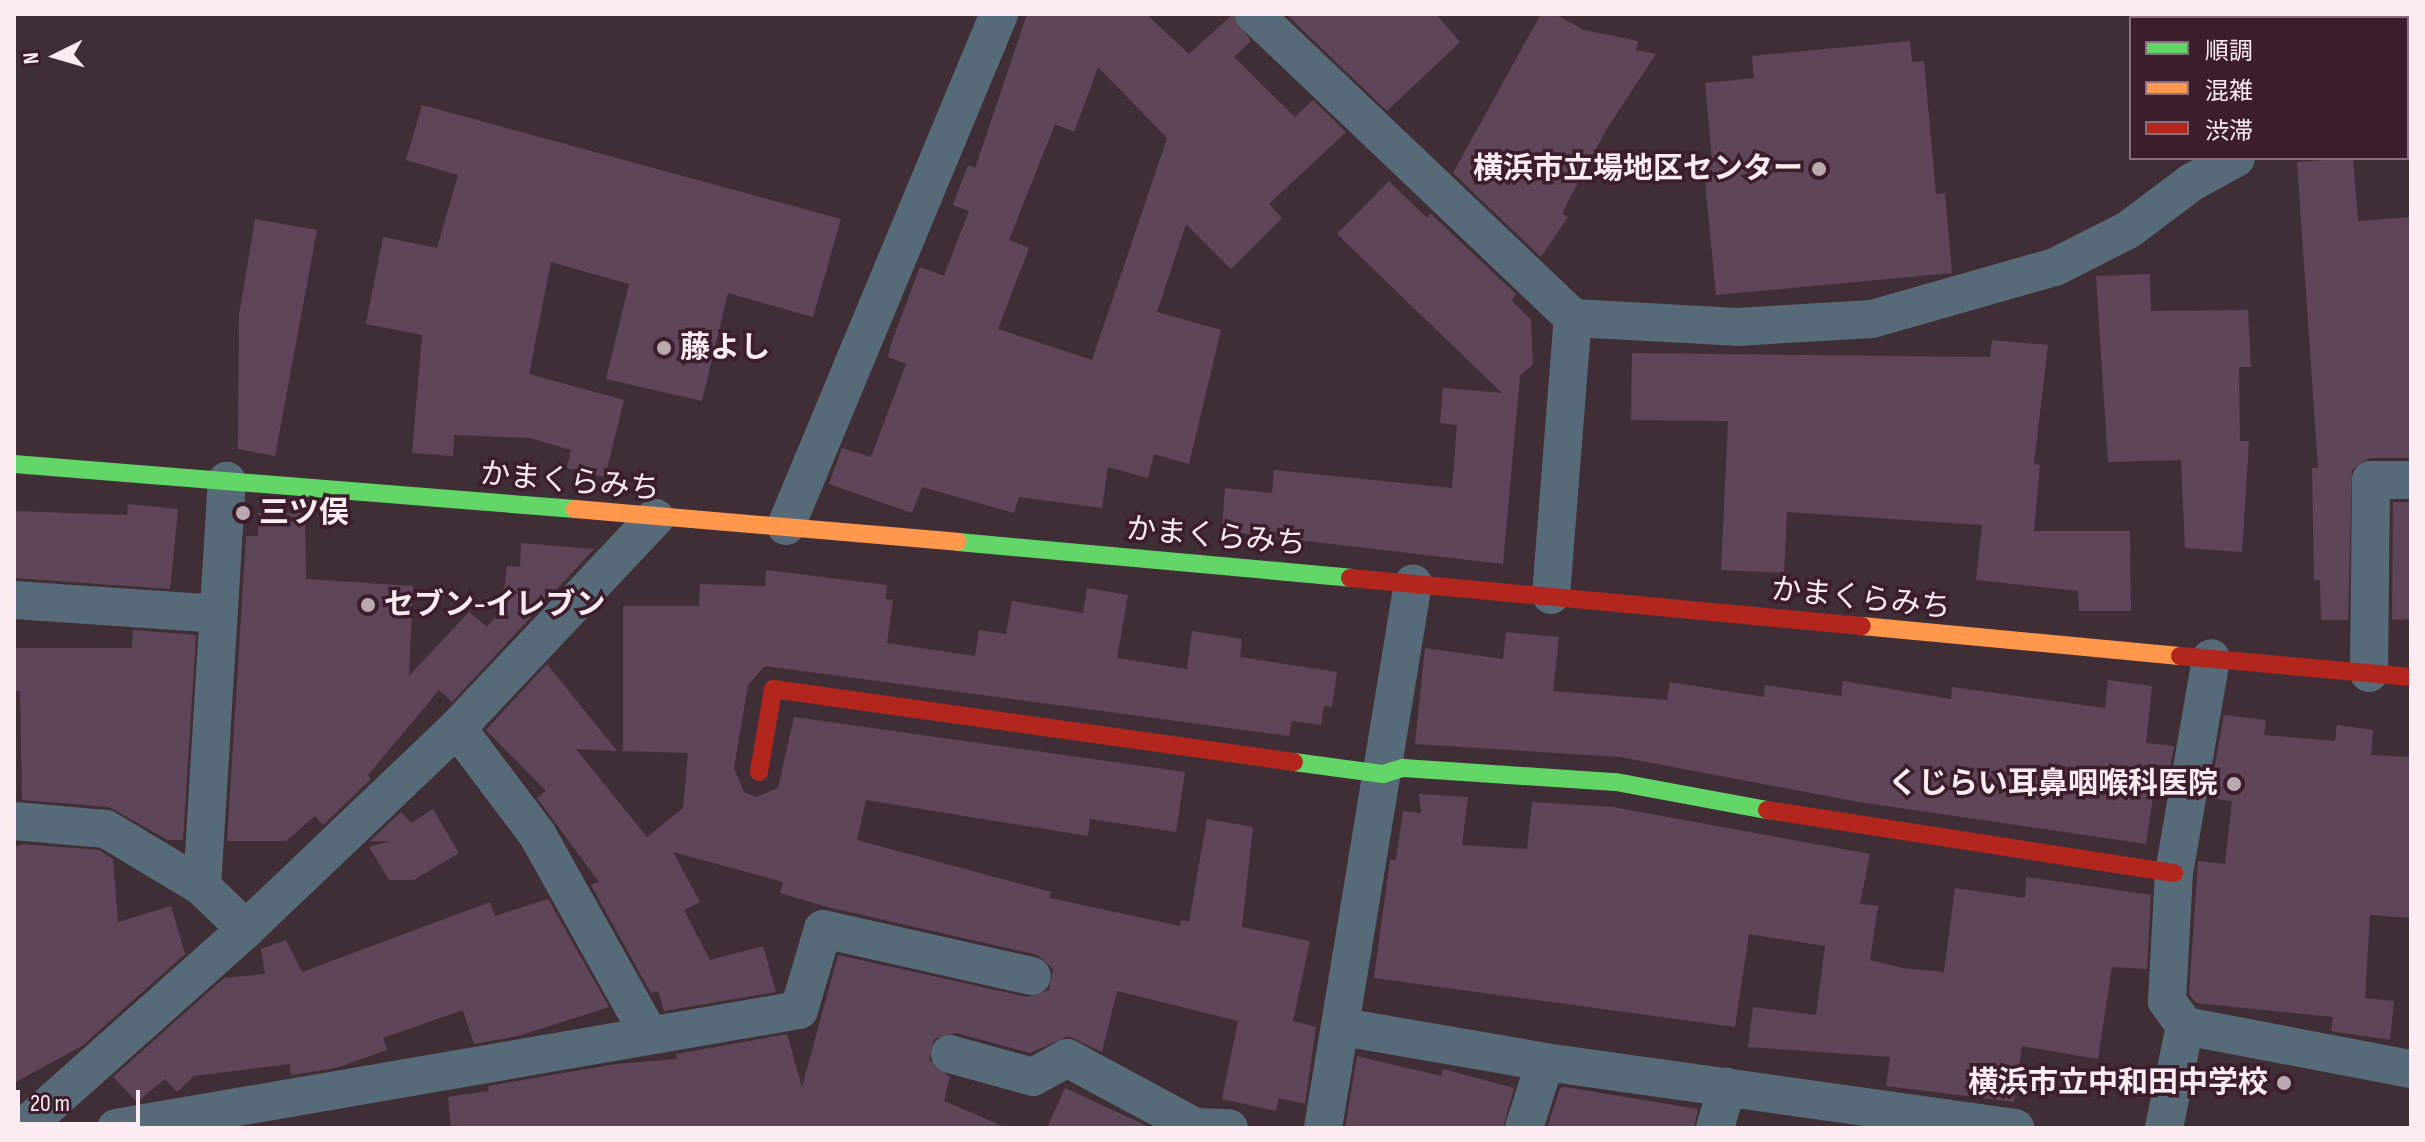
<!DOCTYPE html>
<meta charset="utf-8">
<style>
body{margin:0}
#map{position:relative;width:2425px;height:1142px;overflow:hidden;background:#402e36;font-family:"Sofia Sans Condensed","Noto Sans JP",sans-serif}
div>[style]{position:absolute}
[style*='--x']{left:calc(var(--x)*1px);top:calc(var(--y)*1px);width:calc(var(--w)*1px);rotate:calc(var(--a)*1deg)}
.building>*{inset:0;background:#5e4658}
.street>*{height:38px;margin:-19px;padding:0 19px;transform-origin:19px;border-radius:19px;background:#576a77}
.fast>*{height:18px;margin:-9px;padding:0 9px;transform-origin:9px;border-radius:9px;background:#63d668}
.slow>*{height:18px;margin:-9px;padding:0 9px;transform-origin:9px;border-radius:9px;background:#ff974d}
.jam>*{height:18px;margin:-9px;padding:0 9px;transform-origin:9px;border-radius:9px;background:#b3261e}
.dots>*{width:22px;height:22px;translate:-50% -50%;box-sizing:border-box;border:4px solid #3c1d2b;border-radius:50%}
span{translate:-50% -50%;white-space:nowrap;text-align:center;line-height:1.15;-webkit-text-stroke:7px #3c1d2b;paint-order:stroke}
.poi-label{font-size:30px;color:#fdebf2;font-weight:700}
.right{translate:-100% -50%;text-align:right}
.left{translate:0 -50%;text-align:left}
.street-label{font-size:30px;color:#fdebf2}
.frame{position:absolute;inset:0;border:16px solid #fdebf2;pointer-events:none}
.legend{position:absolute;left:2129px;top:16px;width:280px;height:144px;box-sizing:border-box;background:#3c1d2b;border:2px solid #896f7b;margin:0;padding:10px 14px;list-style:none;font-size:24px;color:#fdebf2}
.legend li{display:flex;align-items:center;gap:16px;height:40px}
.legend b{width:40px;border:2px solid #896f7b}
.north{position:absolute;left:16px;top:16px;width:80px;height:80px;-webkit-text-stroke:6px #3c1d2b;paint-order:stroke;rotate:265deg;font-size:22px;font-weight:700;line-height:32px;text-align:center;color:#fdebf2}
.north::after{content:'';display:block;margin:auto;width:28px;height:36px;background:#fdebf2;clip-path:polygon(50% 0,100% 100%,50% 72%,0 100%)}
.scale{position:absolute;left:16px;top:1090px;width:124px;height:36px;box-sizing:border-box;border:4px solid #fdebf2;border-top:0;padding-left:10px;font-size:24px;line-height:28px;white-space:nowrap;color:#fdebf2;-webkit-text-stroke:6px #3c1d2b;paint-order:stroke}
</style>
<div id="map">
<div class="building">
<i style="clip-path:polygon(evenodd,1027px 14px,1146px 14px,1189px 54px,1233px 14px,1251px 41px,1234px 57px,1295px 117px,1313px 100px,1346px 132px,1269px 204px,1282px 218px,1231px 269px,1186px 224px,1157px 312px,1221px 330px,1189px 464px,1154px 454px,1148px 478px,1108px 467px,1102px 508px,1019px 497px,1014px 513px,922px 487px,912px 513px,829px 484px,842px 448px,871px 457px,906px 364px,888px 357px,891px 344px,920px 267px,944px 276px,969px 211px,953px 205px,968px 165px,975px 168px,1027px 14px,1098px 67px,1167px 138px,1092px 360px,998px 329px,1029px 248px,1009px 240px,1055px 124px,1074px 132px,1098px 67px)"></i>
<i style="clip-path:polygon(1286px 14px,1436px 14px,1460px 42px,1387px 111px)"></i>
<i style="clip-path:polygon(1541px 14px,1555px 14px,1584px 30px,1638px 41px,1636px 50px,1656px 54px,1606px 130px,1562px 213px,1568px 217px,1541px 257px,1453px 173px)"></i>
<i style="clip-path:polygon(1910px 41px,1912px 62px,1924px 61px,1936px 194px,1945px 193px,1952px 273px,1716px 295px,1703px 161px,1712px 160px,1705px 83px,1754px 78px,1752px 56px)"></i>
<i style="clip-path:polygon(422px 105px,841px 219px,813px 317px,728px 293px,702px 401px,606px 379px,629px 284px,551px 262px,529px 374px,624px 400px,605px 477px,567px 468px,571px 450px,530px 438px,454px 435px,453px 456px,412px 453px,422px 335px,366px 324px,383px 237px,437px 248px,458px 175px,406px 160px)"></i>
<i style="clip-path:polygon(2353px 158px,2358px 221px,2411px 217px,2411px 458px,2370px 458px,2352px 470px,2348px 620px,2321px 620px,2320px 580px,2314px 580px,2312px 468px,2318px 468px,2297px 162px)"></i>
<i style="clip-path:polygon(1389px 181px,1427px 218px,1430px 213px,1516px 294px,1512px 301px,1531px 320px,1533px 364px,1520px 376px,1503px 564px,1222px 531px,1225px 488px,1272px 493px,1274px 470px,1452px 488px,1457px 425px,1440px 423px,1443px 388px,1502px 393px,1337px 234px)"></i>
<i style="clip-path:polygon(255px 219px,317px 230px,275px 456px,238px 449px,239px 315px)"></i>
<i style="clip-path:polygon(2150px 274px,2151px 311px,2248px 310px,2251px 367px,2239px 367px,2240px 441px,2249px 441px,2242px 552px,2185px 548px,2181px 460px,2108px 462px,2096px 276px)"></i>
<i style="clip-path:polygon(1992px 340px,2048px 345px,2034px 464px,2040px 465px,2034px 531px,2130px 531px,2131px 611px,2079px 611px,2078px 591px,1976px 580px,1982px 525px,1787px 512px,1784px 573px,1721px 570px,1728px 421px,1631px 420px,1632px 353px,1990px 357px)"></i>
<i style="clip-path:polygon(2393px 502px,2411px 502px,2411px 619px,2392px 620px)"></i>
<i style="clip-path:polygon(128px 504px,178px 509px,170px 589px,14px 578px,14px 511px,127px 515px)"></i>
<i style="clip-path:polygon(258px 513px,305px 513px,306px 579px,413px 586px,409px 676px,469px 612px,487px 627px,502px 608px,507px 566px,520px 567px,521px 543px,594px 549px,452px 702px,439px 690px,368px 775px,371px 779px,323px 825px,315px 816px,286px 841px,227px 841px,246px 536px,258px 536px)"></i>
<i style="clip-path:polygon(766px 570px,887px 585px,886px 599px,893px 600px,887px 643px,975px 656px,979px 630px,1006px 634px,1012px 601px,1083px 613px,1087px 588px,1128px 595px,1117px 658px,1187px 669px,1192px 631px,1242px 639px,1240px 657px,1337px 672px,1332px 707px,1324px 706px,1321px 725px,1292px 721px,1289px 736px,765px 666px,748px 685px,734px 768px,744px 792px,756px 797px,778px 788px,794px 717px,1185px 772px,1176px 832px,1090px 819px,1088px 836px,866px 800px,857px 840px,1051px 892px,1050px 898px,1180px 926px,1181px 920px,1189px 922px,1207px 819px,1253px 827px,1242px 927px,1310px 941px,1293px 1021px,1316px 1027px,1305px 1104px,1279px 1098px,1276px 1111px,1222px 1099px,1238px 1021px,1117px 991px,1102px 1052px,1068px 1036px,1030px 1053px,956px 1033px,934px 1039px,929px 1060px,950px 1077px,944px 1101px,1007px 1128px,451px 1128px,448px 1097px,489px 1091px,488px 1086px,616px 1064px,677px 1059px,676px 1054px,787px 1034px,802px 1087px,838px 955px,1027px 997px,1049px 990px,1053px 969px,1038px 955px,827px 907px,780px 893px,783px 882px,673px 852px,700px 902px,684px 910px,710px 960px,763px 946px,776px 992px,664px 1011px,658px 991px,651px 993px,591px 885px,599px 882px,537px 798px,546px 791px,486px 730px,547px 664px,617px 751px,576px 749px,647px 837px,683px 808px,688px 753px,623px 751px,623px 606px,699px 606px,700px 584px,765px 586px)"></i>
<i style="clip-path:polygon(133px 630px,196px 635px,183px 840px,168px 840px,109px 807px,22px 800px,20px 691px,14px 691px,14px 648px,132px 648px)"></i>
<i style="clip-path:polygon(1506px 632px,1559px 637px,1553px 691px,1667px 700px,1670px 682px,1764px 697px,1765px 685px,1841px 696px,1843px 681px,1951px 699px,1952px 687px,2105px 708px,2108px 680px,2152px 686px,2146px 743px,2174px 746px,2166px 791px,2154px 790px,2146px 844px,1859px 802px,1620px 757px,1415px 744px,1425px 648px,1503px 659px)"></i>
<i style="clip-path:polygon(2224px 715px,2266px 720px,2264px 735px,2335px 741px,2337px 725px,2373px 730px,2371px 755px,2411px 757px,2411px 918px,2370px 915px,2365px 998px,2394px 1001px,2390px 1040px,2331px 1031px,2333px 1017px,2196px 1003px,2189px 994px,2198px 861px,2225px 864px,2232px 801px,2209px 798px)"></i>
<i style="clip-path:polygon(1419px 794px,1468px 797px,1462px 845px,1527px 849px,1532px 802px,1613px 807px,1870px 854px,1860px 904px,1878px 906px,1870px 960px,1903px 968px,1944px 972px,1955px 888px,2025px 898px,2026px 877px,2151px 895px,2147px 969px,2112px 967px,2098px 1059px,2022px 1046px,2014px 1102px,1886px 1086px,1890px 1057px,1748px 1047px,1753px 1007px,1816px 1015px,1825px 946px,1749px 934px,1735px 1027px,1374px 978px,1390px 860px,1396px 860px,1403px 811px,1421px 813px)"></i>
<i style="clip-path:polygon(433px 809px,459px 853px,414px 880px,389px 880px,369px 847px,390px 841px,370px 841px,401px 812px,411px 823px)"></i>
<i style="clip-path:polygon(23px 844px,99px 850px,113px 859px,118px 922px,171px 906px,185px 954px,82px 1046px,14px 1083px,14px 847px)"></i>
<i style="clip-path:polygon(548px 899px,609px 1007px,518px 1036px,474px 1044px,463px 1010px,383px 1038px,387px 1050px,336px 1068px,291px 1075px,290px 1064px,194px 1076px,177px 1092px,165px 1079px,137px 1102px,113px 1077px,224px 978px,265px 974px,261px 949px,286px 940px,302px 972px,490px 902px,495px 916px)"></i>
<i style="clip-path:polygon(1357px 1056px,1441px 1076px,1443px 1069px,1514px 1088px,1503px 1128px,1345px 1128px)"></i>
<i style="clip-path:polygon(1565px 1087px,1698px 1109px,1694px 1128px,1547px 1128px,1560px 1088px)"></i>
<i style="clip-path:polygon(1065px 1088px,1147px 1126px,1150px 1128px,1047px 1128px)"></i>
</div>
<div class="street">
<i style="--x:1254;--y:14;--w:441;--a:43.6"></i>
<i style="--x:1573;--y:318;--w:164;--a:3.1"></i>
<i style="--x:1737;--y:327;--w:135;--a:-3.4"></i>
<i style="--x:1872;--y:319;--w:190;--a:-15.9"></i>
<i style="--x:2055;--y:267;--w:82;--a:-26.9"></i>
<i style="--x:2128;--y:230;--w:80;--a:-36.9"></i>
<i style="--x:2192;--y:182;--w:50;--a:-28.6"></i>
<i style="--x:2407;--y:52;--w:4;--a:0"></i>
<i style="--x:786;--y:526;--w:555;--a:-67.41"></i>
<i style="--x:1551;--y:595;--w:278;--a:-85.5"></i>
<i style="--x:14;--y:600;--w:203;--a:3.9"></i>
<i style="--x:2369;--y:673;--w:193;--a:-89.4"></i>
<i style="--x:2371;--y:480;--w:40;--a:0"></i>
<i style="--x:457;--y:728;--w:133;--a:53"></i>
<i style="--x:537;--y:834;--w:229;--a:60.8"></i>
<i style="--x:14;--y:821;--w:92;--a:5"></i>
<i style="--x:106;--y:829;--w:112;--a:31.1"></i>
<i style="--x:202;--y:887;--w:61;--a:43.7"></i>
<i style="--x:202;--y:887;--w:407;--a:-86.5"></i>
<i style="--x:2185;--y:1026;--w:230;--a:10.8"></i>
<i style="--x:1343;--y:1027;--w:205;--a:9.8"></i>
<i style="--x:1545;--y:1062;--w:475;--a:8"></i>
<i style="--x:950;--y:1054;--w:86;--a:15.5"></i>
<i style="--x:1033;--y:1077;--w:39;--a:-29"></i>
<i style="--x:1067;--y:1058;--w:145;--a:28.3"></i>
<i style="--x:1195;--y:1127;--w:34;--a:2"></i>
<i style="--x:23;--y:1128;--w:299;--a:-41.7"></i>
<i style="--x:246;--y:929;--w:291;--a:-43.6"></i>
<i style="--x:457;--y:728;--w:289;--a:-46.7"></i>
<i style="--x:116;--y:1128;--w:693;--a:-9.8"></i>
<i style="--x:799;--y:1010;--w:84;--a:-73.5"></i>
<i style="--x:823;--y:929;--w:214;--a:12.7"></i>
<i style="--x:1323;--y:1128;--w:552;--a:-80.62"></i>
<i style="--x:1524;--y:1128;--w:69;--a:-72.3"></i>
<i style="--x:1715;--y:1128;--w:43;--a:-73.7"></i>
<i style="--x:2164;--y:1128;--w:104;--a:-78.4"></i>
<i style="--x:2185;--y:1026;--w:31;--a:-126"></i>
<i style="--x:2167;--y:1001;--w:128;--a:-86.9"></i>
<i style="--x:2174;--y:873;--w:218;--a:-80.2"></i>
</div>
<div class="fast">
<i style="--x:14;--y:464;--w:563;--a:4.59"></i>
<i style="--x:958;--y:542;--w:394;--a:5.2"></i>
<i style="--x:1294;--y:762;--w:90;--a:7.7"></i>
<i style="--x:1383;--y:774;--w:21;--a:-17"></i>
<i style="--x:1403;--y:768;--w:213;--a:3.8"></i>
<i style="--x:1616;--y:782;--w:154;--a:10.5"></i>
</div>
<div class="slow">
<i style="--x:575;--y:509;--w:384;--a:4.9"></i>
<i style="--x:1862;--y:626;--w:319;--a:5.4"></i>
</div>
<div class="jam">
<i style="--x:1350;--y:578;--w:514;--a:5.36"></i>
<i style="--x:2180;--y:656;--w:232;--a:5.2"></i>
<i style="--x:759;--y:772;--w:84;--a:-80.4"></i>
<i style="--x:773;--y:689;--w:526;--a:7.98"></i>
<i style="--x:1767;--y:810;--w:412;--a:8.8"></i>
</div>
<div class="dots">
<i style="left:1819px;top:169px;background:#bba9b0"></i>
<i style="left:664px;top:348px;background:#bba9b0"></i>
<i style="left:243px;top:513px;background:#bba9b0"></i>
<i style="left:368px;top:605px;background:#bba9b0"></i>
<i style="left:2234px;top:784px;background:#bba9b0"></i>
<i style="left:2284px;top:1083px;background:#bba9b0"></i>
</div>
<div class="poi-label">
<span class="right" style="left:1803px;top:169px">横浜市立場地区センター</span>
<span class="left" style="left:680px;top:348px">藤よし</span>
<span class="left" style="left:259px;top:513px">三ツ俣</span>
<span class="left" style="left:384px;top:605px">セブン-イレブン</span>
<span class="right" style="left:2218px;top:784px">くじらい耳鼻咽喉科医院</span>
<span class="right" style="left:2268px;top:1083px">横浜市立中和田中学校</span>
</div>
<div class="street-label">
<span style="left:570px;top:482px;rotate:5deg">かまくらみち</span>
<span style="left:1216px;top:537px;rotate:5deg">かまくらみち</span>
<span style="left:1861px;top:599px;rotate:6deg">かまくらみち</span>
</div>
<div class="frame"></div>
<ul class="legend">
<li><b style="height:10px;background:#63d668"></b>順調</li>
<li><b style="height:10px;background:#ff974d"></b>混雑</li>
<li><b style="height:10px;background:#b3261e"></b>渋滞</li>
</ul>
<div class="north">N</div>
<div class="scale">20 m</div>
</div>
